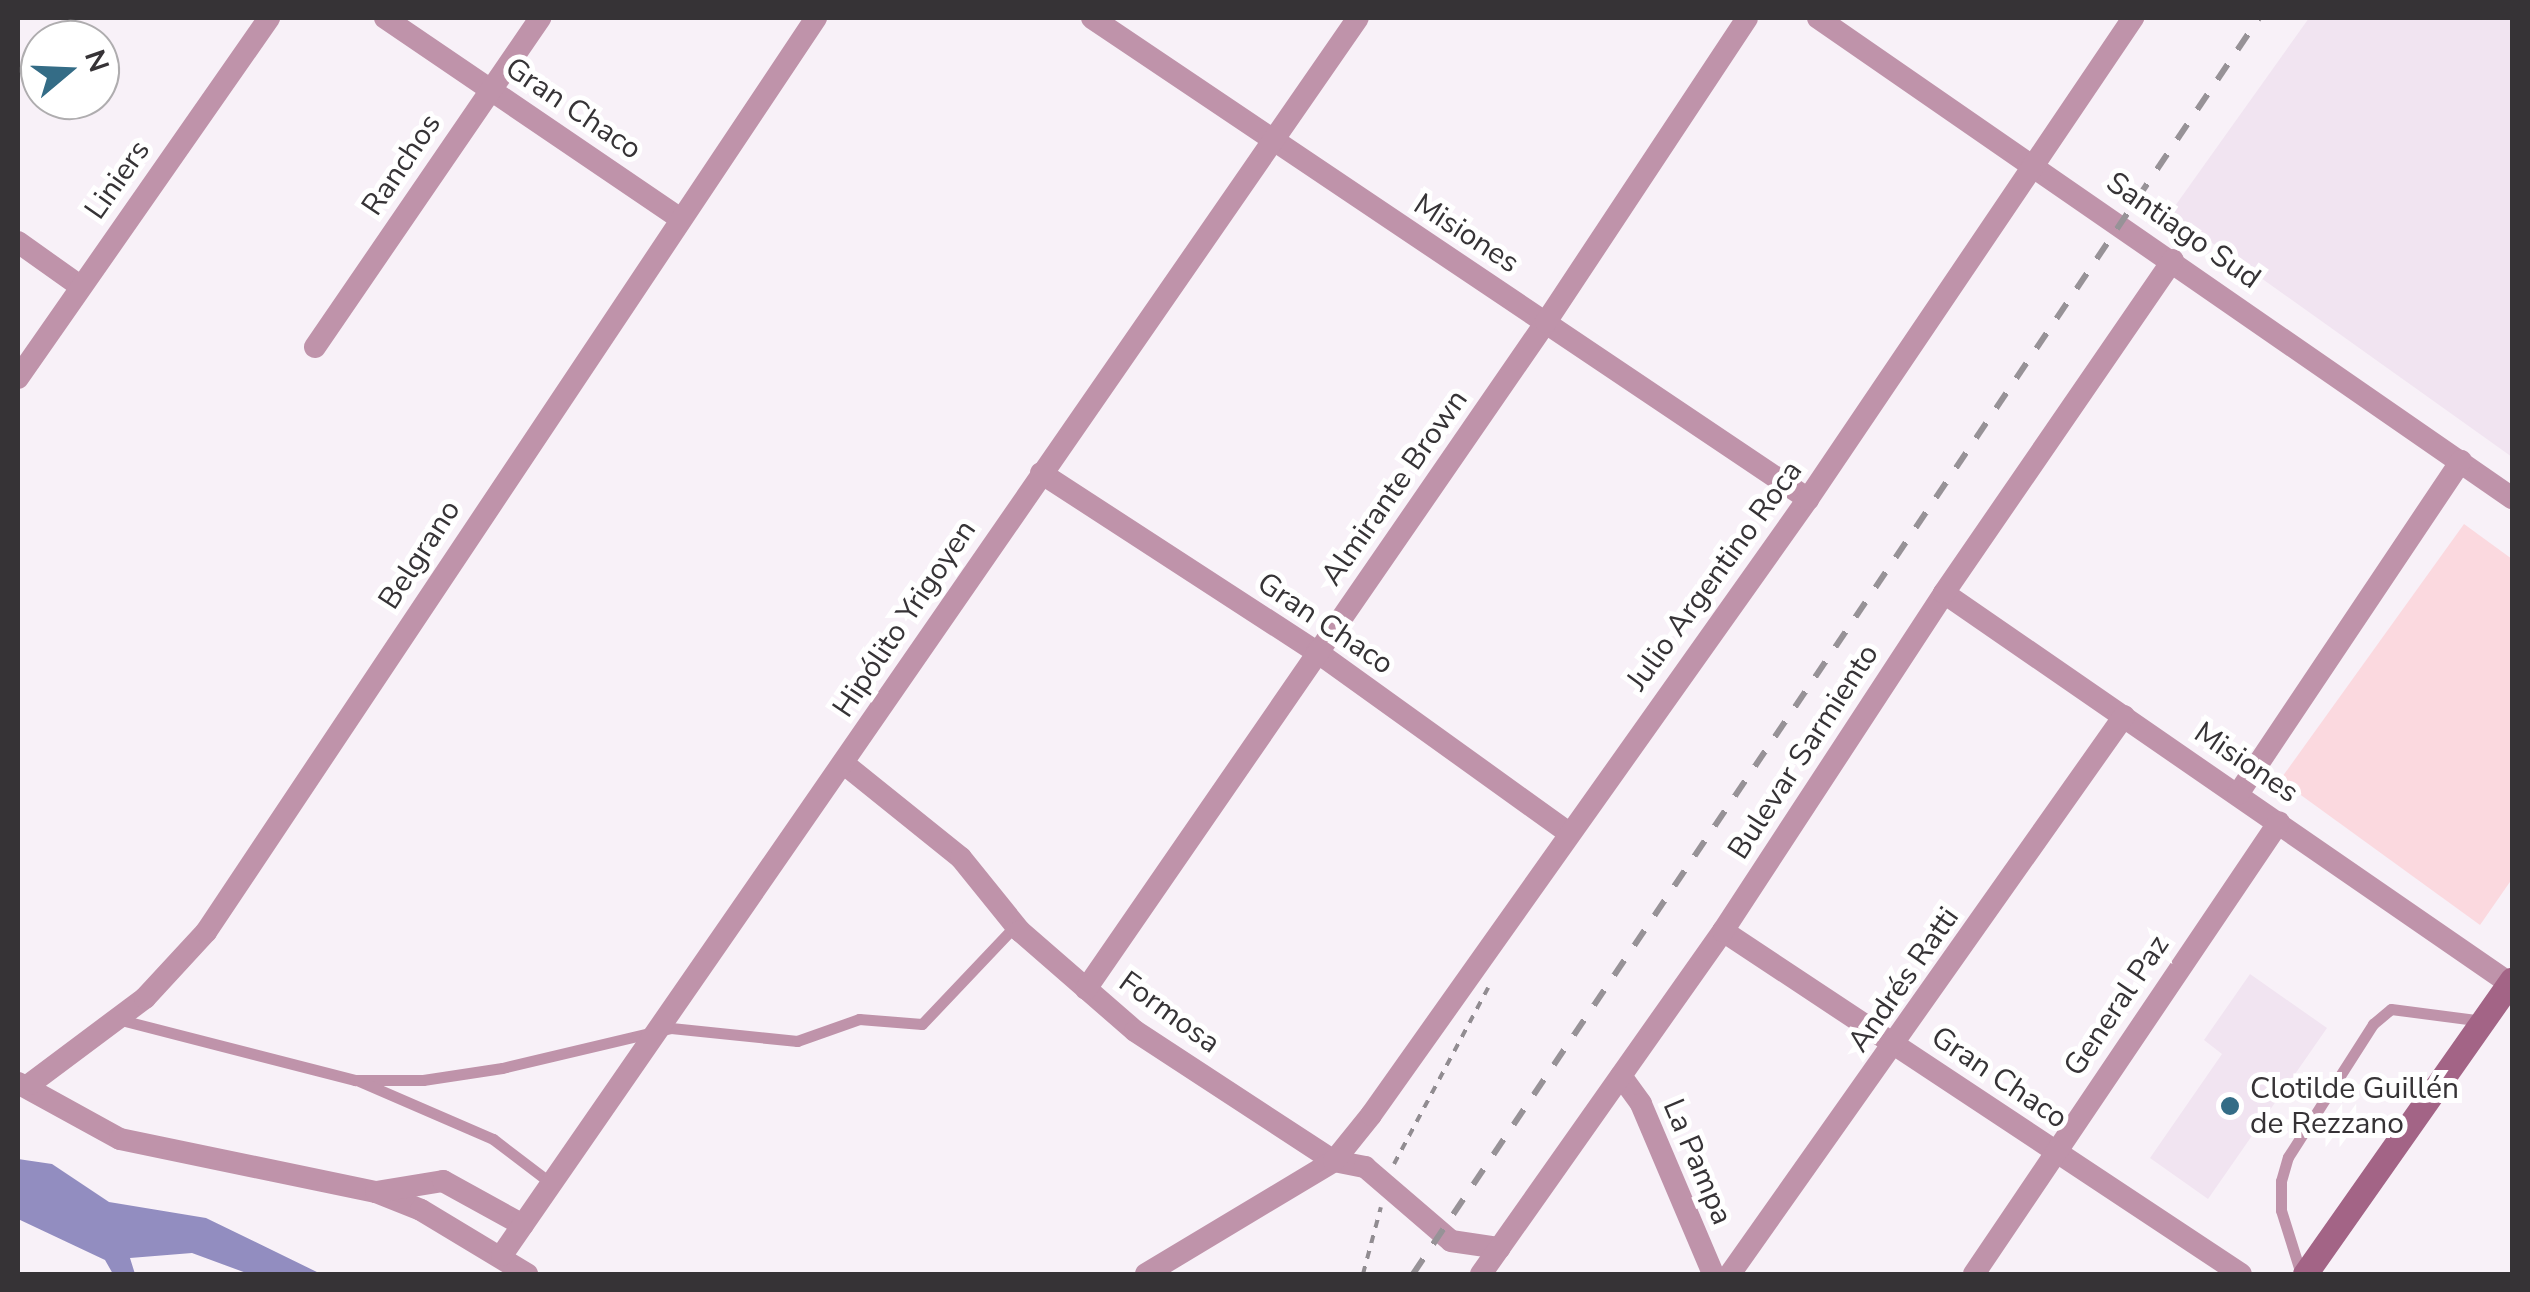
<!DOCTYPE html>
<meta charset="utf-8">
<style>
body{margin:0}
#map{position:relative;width:2530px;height:1292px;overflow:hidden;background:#f8f1f8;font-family:"Nunito Sans",sans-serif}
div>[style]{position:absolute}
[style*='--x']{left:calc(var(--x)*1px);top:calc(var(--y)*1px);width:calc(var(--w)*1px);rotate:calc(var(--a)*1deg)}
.built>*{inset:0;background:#f1e4f1}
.green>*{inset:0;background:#fbd9df}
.water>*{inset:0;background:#928dc0}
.path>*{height:4px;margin-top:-2px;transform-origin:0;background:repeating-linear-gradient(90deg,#918c91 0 8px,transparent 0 16px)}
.lane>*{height:11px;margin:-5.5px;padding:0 5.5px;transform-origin:5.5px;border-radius:5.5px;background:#bf93aa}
.street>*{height:22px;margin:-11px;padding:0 11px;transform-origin:11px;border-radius:11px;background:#bf93aa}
.secondary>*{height:25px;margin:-12.5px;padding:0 12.5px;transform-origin:12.5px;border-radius:12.5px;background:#a36486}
.rail>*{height:6px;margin-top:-3px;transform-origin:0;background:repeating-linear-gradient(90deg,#979297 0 18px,transparent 0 36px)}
.dots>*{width:28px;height:28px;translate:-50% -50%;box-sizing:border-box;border:5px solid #fff;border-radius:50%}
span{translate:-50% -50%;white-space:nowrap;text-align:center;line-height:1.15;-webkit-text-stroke:10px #fff;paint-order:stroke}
.street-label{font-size:30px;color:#363336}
.poi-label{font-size:30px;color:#363336}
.left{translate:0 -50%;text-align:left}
.frame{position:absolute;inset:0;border:20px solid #363336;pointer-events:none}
.north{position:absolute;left:20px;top:20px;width:100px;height:100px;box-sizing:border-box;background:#fff;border:2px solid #afadaf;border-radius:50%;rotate:71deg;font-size:28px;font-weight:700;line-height:40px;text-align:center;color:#363336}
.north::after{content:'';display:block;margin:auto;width:35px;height:45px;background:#346c86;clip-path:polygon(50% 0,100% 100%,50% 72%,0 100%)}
</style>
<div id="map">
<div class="built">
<i style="clip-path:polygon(2309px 18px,2512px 18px,2512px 457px,2170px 213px)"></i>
<i style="clip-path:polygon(2250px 974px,2327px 1028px,2208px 1199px,2150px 1158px,2222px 1054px,2204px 1040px)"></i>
</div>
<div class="green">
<i style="clip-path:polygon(2464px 524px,2512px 559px,2512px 879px,2480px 925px,2280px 780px)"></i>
</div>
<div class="water">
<i style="clip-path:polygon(18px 1159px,52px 1164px,109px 1202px,206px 1218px,321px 1274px,249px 1274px,192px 1253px,130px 1258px,135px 1274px,113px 1274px,105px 1260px,18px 1219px)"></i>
</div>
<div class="path">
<i style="--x:1394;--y:1164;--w:200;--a:-61.9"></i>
<i style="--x:1363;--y:1274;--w:69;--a:-75"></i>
</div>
<div class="lane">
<i style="--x:121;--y:1020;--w:242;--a:14.4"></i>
<i style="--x:355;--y:1080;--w:68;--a:0"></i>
<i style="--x:423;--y:1080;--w:80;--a:-8.6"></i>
<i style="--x:502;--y:1068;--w:174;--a:-13.3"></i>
<i style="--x:671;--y:1028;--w:127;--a:5.9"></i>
<i style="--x:797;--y:1041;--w:66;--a:-19.5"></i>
<i style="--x:859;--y:1019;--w:63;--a:4.5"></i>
<i style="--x:922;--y:1024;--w:135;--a:-46.5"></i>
<i style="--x:359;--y:1081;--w:146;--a:23.4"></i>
<i style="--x:493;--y:1139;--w:74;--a:37.3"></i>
<i style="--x:2301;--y:1274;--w:67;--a:-107.4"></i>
<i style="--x:2281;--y:1210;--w:29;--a:-90"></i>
<i style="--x:2281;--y:1181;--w:25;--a:-74"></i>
<i style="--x:2288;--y:1157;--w:158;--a:-57.4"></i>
<i style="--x:2373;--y:1024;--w:23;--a:-40"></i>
<i style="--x:2391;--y:1009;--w:93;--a:7.4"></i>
</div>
<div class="street">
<i style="--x:385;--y:18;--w:354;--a:34.2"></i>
<i style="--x:1092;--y:18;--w:863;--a:33.89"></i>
<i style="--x:1818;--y:18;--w:844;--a:34.67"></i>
<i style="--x:18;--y:242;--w:76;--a:35.4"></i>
<i style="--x:315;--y:347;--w:399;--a:-55.6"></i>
<i style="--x:18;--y:378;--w:439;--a:-55.1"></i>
<i style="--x:1041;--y:473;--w:329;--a:33"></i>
<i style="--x:1317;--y:652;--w:310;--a:35.7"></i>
<i style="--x:1944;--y:593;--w:690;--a:34.61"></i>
<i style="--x:843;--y:763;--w:151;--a:38.8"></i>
<i style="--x:961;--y:858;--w:94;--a:51.1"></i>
<i style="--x:1020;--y:931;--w:152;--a:41"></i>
<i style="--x:1135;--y:1031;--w:238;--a:33.2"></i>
<i style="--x:1334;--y:1161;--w:32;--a:11"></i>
<i style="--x:1365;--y:1167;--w:113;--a:40.7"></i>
<i style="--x:1451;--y:1241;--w:49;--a:8.3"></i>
<i style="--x:2238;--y:794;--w:401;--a:-56.2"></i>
<i style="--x:1723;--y:931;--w:621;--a:33.51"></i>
<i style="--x:1086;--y:989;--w:810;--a:-55.41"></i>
<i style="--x:1546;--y:322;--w:364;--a:-56.5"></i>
<i style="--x:1621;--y:1076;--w:34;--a:54"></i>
<i style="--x:1641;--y:1104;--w:185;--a:67"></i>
<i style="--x:18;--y:1083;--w:116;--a:28.8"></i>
<i style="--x:120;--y:1139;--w:261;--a:11.7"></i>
<i style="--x:376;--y:1192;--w:48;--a:21.8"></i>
<i style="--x:421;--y:1210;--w:124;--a:31.1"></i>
<i style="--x:30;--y:1084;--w:144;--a:-36.8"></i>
<i style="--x:145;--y:998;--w:90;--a:-47.3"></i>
<i style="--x:206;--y:932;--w:1099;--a:-56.28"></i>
<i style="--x:376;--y:1192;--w:68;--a:-9.3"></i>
<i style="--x:443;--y:1181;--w:91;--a:28.8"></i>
<i style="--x:502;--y:1255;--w:1504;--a:-55.32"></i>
<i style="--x:1146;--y:1274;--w:219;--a:-31"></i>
<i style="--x:1334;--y:1161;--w:59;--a:-51.2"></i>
<i style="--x:1371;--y:1115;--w:755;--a:-54.65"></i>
<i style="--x:1808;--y:499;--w:581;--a:-55.95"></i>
<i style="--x:1481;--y:1274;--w:420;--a:-54.8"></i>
<i style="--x:1723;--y:931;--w:404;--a:-56.8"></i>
<i style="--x:1944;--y:593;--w:404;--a:-55.5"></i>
<i style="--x:1730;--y:1274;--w:683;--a:-54.77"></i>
<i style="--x:1974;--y:1274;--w:545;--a:-55.99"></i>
</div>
<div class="secondary">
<i style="--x:2305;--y:1274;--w:360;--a:-54.9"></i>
</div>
<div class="rail">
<i style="--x:1413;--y:1274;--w:1514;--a:-56.04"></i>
</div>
<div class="dots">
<i style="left:2230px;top:1106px;background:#346c86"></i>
</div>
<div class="street-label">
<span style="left:573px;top:109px;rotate:34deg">Gran Chaco</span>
<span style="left:402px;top:165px;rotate:-56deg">Ranchos</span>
<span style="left:118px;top:180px;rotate:-55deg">Liniers</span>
<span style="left:2183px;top:231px;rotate:35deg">Santiago Sud</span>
<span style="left:1466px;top:234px;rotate:33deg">Misiones</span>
<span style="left:1395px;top:488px;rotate:-55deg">Almirante Brown</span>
<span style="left:420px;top:555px;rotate:-57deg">Belgrano</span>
<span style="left:1715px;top:576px;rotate:-54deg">Julio Argentino Roca</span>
<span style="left:905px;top:619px;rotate:-56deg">Hipólito Yrigoyen</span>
<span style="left:1325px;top:624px;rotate:34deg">Gran Chaco</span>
<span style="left:1804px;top:752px;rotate:-57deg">Bulevar Sarmiento</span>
<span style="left:2246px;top:763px;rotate:34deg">Misiones</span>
<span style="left:1904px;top:980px;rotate:-55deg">Andrés Ratti</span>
<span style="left:2117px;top:1006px;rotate:-56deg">General Paz</span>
<span style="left:1169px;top:1013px;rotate:36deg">Formosa</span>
<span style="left:1999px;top:1078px;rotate:34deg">Gran Chaco</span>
<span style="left:1697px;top:1162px;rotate:67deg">La Pampa</span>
</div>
<div class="poi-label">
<span class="left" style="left:2250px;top:1106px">Clotilde Guillén<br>de Rezzano</span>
</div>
<div class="frame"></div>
<div class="north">N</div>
</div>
